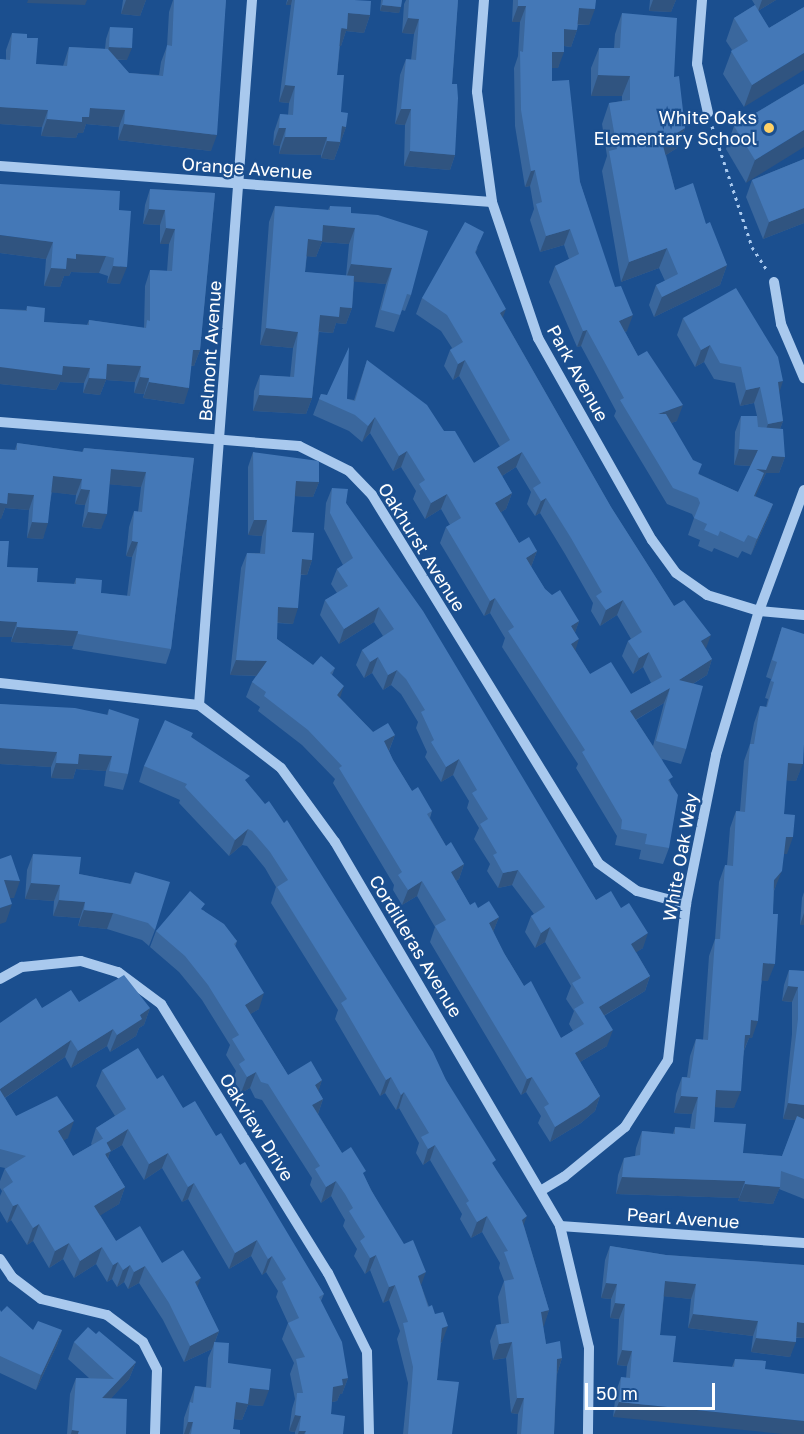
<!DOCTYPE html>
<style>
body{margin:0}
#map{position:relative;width:804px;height:1434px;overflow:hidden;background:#1b4f8f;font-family:"Golos Text",sans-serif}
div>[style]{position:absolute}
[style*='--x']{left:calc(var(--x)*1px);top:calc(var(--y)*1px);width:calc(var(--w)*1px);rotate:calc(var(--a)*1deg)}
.path>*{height:3px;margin-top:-1.5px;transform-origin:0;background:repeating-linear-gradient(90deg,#a9c9ee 0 3px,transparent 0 7.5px)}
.minor>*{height:10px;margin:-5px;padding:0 5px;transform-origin:5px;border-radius:5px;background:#a9c9ee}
.wall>*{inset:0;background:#3a679d}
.shaded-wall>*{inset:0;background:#305480}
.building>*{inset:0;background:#4478b7}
.dots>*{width:16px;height:16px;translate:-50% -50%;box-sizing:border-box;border:3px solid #1b4f8f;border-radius:50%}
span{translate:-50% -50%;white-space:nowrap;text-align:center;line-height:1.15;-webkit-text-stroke:4.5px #1b4f8f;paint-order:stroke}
.poi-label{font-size:18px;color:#fff}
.right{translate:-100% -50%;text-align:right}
.street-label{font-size:18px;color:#fff}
.scale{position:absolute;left:585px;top:1383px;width:130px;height:27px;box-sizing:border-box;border:3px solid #fff;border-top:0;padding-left:8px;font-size:18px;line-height:21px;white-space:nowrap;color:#fff;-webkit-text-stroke:4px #1b4f8f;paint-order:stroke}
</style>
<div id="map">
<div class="path">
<i style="--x:712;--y:126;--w:127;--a:71.7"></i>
<i style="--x:752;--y:247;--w:27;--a:57"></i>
</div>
<div class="minor">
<i style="--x:484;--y:0;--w:92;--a:94.4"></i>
<i style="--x:477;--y:92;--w:111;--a:82.2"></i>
<i style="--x:492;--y:202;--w:144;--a:71.3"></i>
<i style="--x:538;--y:338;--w:232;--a:60.6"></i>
<i style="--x:652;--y:540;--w:41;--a:54"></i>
<i style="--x:676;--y:573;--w:38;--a:35"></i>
<i style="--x:707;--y:595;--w:54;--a:17.1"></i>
<i style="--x:759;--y:611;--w:45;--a:5.1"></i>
<i style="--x:702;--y:0;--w:64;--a:94.5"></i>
<i style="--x:697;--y:64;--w:50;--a:77.3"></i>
<i style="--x:0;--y:166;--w:493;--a:4.2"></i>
<i style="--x:774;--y:282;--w:43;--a:80.5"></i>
<i style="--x:781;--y:324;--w:59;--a:66.9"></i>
<i style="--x:0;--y:422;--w:300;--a:4.6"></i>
<i style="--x:299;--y:446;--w:56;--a:26.6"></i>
<i style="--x:349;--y:471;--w:33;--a:46"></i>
<i style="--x:372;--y:495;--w:432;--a:58.4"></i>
<i style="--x:598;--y:863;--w:48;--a:35.7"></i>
<i style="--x:637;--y:891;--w:51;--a:14.9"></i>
<i style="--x:0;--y:683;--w:200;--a:6.3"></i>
<i style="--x:199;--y:705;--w:103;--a:37.5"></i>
<i style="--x:281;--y:768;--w:92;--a:53.9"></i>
<i style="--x:335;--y:842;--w:445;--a:59.6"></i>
<i style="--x:560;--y:1226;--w:125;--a:76.6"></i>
<i style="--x:589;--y:1348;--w:86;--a:90.7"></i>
<i style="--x:199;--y:705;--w:707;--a:-85.7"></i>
<i style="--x:0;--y:979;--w:25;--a:-29"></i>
<i style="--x:22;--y:967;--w:59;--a:-5.8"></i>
<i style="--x:81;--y:961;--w:39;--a:17"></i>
<i style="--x:118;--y:972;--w:54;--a:36.7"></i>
<i style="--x:161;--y:1004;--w:317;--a:58.2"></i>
<i style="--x:328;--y:1273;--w:88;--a:63.7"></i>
<i style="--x:367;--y:1352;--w:82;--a:88.6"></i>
<i style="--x:542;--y:1190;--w:26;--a:-31"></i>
<i style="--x:564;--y:1177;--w:79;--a:-39.3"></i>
<i style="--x:625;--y:1127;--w:80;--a:-57.3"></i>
<i style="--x:668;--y:1060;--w:157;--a:-83.4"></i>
<i style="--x:686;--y:904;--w:152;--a:-78.6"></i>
<i style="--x:716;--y:755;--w:150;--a:-73.4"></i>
<i style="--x:759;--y:611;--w:129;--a:-69.6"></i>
<i style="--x:560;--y:1226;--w:245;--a:4"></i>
<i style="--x:0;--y:1259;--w:22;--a:56"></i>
<i style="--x:12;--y:1277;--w:36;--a:37"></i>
<i style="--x:41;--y:1299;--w:68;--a:13.6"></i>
<i style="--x:107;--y:1315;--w:45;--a:36.9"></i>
<i style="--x:143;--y:1342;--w:31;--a:63"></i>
<i style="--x:157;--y:1370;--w:64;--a:91.8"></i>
</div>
<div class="wall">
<i style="clip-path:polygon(123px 0,146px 0,140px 16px,121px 14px)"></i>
<i style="clip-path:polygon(173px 0,226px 0,211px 151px,118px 140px,119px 127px,86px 124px,83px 133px,78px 133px,76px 138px,41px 136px,42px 127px,0 124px,0 59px,6px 60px,6px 50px,12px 33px,27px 38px,36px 64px,63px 66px,69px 47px,105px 49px,106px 39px,110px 27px,127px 60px,117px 60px,129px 73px,159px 75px,161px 62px,167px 46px,169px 12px)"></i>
<i style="clip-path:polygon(287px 0,354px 0,370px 15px,364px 33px,346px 31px,341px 46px,340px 46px,337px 75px,341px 112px,346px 127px,334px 160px,321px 158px,321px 155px,279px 154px,280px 146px,273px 145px,274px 132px,280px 114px,288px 115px,289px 103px,279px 102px,291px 5px,286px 5px)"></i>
<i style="clip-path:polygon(381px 0,402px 0,399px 13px,380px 11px)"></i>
<i style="clip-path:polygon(406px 0,458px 0,452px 84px,455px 155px,450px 170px,404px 166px,405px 125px,395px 124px,400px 75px,406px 59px,411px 60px,414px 34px,402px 33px,404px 4px)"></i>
<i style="clip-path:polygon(513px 0,596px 0,589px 25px,578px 25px,577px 30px,571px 47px,564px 46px,558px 68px,552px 68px,552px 81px,580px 182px,627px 331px,625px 332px,638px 356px,677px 421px,671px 423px,699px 474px,738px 492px,751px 466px,734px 465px,735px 432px,741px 416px,757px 416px,754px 403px,740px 406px,735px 383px,714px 379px,704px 362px,695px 367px,677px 335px,683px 318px,779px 393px,783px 421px,780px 429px,785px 457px,779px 473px,766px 473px,755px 496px,773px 504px,767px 520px,751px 555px,742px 551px,738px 558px,714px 548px,712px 552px,698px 546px,700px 540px,688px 535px,694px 518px,692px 514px,667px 504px,614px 416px,616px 411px,581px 346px,577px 347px,549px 282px,555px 266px,569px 259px,564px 245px,540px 252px,530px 220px,534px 209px,530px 186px,525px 187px,515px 126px,514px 68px,518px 56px,520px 22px,512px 22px)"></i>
<i style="clip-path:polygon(650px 0,676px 0,671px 12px,649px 11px)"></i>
<i style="clip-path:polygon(752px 0,776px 0,758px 11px,769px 28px,804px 7px,744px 107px,723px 74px,732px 50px,726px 41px,734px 18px,755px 5px)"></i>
<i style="clip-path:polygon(622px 13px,674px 77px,685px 128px,677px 148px,666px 155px,675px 190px,706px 224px,727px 265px,720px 285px,654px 317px,649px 305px,656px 285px,665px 281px,659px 268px,621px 282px,602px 171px,607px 156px,602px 124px,609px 103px,622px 101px,622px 96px,591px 96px,591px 68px,599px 48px,614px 48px,615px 34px)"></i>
<i style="clip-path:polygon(804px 84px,746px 183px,726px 149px,734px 126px)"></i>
<i style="clip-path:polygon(804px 159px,804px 223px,763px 239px,746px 197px,752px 180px)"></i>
<i style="clip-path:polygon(150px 189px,215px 193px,200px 350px,194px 366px,191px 366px,184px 404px,143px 398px,144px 394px,134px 393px,135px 382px,106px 380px,100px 395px,83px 393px,84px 383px,60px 382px,56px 390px,0 384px,0 309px,26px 310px,27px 306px,44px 322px,87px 325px,89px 320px,144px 328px,145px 286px,150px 270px,167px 271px,169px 244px,160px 244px,160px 225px,143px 224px,145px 205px)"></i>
<i style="clip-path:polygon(evenodd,275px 206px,328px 210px,330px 206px,351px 213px,411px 295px,405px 311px,402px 310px,394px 332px,375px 327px,386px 284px,354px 281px,352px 308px,346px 324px,336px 323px,333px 333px,319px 332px,312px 398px,306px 414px,253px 411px,254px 391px,260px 375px,290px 377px,293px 348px,260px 345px,269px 222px,275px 206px,322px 242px,349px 244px,346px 276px,305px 272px,307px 256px,316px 257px,322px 242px)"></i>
<i style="clip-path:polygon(119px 210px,120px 284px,107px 283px,108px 276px,99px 273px,71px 272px,69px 276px,64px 276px,60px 287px,44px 286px,46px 259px,0 253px)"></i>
<i style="clip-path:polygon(evenodd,478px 247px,475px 254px,503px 318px,611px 507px,674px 606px,706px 649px,712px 659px,707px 675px,693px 684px,686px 749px,681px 764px,662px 759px,671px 784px,669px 848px,663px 864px,639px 859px,641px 850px,615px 845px,617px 836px,576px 768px,578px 764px,502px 647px,505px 638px,490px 613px,484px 616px,440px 543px,446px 527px,450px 525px,441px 509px,425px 519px,413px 499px,416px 491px,401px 467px,393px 471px,370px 433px,362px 442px,349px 431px,313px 415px,321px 394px,354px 400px,367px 360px,444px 431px,474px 463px,500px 447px,459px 376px,453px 380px,444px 366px,450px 350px,452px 348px,441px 331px,416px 314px,422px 298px,478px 247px,516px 467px,531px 492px,527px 504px,535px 516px,540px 513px,565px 554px,593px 603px,591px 611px,600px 626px,617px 615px,631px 639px,628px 641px,622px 656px,633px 674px,643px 667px,651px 683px,631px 694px,590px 674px,575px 650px,575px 632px,579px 621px,545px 589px,531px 567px,537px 551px,519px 543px,501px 512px,506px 509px,512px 493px,502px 476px,516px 467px,478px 247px,664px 703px,653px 746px,636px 720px,664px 703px)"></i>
<i style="clip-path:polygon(17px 443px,82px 452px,84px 448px,194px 458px,171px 649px,166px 664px,72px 649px,73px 646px,11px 642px,12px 637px,0 637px,0 541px,7px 567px,37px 582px,74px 584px,76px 578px,101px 593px,127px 596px,132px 557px,126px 556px,129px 527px,134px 511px,138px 512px,141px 487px,109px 484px,101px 529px,82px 527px,85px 505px,75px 504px,76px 495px,52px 492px,43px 539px,27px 538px,29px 510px,5px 508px,1px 519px,15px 450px)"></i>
<i style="clip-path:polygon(253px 452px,319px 482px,313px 497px,295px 496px,292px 532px,312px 560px,307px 575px,301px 575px,293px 624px,277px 623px,277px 639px,313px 665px,335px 668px,332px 675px,340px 698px,373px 732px,395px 735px,389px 751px,393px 760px,412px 791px,432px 811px,430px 818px,446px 846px,464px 864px,459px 879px,456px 881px,470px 905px,499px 917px,493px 932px,504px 953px,524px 986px,561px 1038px,573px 1031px,569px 1024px,574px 1011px,566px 999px,571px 986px,545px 942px,535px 948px,525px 932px,531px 916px,534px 914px,512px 885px,498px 888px,487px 871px,490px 864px,474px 839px,479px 828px,467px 808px,469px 801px,453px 775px,441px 782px,425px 757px,427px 752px,416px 728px,418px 722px,401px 694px,391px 685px,383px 690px,372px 673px,364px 678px,356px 665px,362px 650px,383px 636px,374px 622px,339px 644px,320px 615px,325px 600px,337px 593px,331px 584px,337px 569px,343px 565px,324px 529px,326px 503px,332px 488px,346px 503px,596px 900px,643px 948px,636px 952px,650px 976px,645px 991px,604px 1016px,607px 1046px,580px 1062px,600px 1096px,595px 1111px,581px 1123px,550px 1142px,538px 1123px,541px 1116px,526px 1092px,521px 1095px,430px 942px,435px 927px,417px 896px,402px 905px,393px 890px,394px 885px,333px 783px,335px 779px,302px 745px,258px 711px,260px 707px,246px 697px,252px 682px,256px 676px,230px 675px,241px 568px,247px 553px,260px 553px,262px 536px,248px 535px,248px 467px)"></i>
<i style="clip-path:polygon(782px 627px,803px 762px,796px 781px,786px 780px,784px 814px,787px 854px,784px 854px,775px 888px,774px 891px,768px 981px,762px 980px,752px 1038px,749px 1038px,744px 1051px,734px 1108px,715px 1107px,714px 1122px,743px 1153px,782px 1156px,796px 1120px,783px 1119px,792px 1034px,792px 1002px,782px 1001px,784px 985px,789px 970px,804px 971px,804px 1199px,779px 1189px,773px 1204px,738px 1201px,739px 1198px,616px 1194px,618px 1175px,624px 1158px,635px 1156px,636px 1148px,642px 1131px,673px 1134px,675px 1127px,690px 1128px,692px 1114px,674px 1113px,676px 1094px,682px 1077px,687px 1077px,690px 1056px,696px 1039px,703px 1040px,709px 956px,715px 939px,719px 882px,725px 865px,727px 865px,730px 828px,736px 811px,740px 811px,744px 761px,750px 744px,754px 723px,760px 706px,766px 707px,768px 699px,765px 698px,771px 679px,766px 677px)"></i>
<i style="clip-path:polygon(0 704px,107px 715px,109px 709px,128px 774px,123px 790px,104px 786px,106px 771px,76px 769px,73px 779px,51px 778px,51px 767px,0 764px)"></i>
<i style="clip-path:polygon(191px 737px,247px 783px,446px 1080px,494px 1166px,524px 1226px,549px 1310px,543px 1326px,546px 1344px,562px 1358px,557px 1374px,554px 1434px,517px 1434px,518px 1414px,511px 1413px,506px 1358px,493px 1360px,490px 1341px,496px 1325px,501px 1324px,498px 1297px,504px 1281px,499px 1268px,500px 1263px,482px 1232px,471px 1238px,460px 1219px,462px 1214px,430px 1160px,423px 1165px,416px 1153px,419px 1143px,399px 1108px,396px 1110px,385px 1093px,380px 1096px,335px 1019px,338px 1010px,271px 903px,276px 887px,265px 868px,247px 846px,242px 845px,229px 856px,179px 803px,180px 800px,139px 782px,144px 766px)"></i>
<i style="clip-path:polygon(33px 854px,79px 874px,130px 884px,135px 872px,155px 930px,149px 946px,142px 940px,107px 929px,78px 926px,80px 918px,53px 916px,54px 901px,25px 899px,27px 870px)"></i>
<i style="clip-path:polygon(804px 892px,804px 925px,800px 925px,802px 898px)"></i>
<i style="clip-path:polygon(203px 910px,237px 941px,235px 947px,259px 1009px,250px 1014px,288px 1075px,322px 1080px,318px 1091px,323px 1099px,318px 1114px,342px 1153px,364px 1176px,421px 1285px,442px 1342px,441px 1343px,437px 1380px,452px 1434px,403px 1434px,408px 1383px,397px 1339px,400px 1331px,389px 1300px,383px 1303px,370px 1270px,365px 1274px,354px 1256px,357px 1249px,343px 1226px,345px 1220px,339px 1210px,331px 1196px,321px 1203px,310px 1185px,312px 1178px,262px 1100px,255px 1098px,250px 1088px,241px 1093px,233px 1079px,236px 1071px,226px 1055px,230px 1045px,202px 1000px,179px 972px,150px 947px,156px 931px)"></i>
<i style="clip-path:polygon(79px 1002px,150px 1008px,144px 1025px,139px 1028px,136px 1036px,110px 1052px,107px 1046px,71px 1068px,65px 1057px,5px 1098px,16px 1116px,68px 1138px,63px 1140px,73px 1156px,92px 1145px,91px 1144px,96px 1128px,115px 1116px,96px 1086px,102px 1070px,157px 1079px,183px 1108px,216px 1136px,240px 1165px,324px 1294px,321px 1301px,348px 1378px,342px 1394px,340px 1394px,337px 1401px,332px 1402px,331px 1414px,343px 1434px,295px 1434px,295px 1432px,289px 1431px,292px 1409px,295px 1399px,290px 1374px,294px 1363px,282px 1339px,288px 1323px,276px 1297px,278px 1291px,266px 1272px,262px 1275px,251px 1256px,229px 1269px,188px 1199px,182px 1202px,162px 1168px,144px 1180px,122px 1145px,110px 1152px,108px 1159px,125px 1187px,119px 1204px,100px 1215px,116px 1241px,162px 1263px,197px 1287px,219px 1331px,215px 1342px,228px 1363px,263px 1406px,248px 1405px,242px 1420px,234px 1419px,233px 1429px,240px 1434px,183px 1434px,184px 1418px,195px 1386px,206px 1387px,208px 1358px,212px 1349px,184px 1362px,163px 1320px,139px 1283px,128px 1289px,124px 1282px,117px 1287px,112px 1279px,107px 1282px,96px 1264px,74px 1278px,63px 1259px,49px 1268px,33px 1241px,27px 1245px,11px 1220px,7px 1223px,0 1211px,0 1196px,2px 1191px,0 1188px,0 1181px,5px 1168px,0 1167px,0 1023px,42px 1008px)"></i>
<i style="clip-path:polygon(610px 1246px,666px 1255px,804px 1265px,804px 1338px,796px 1338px,790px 1357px,751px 1352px,753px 1336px,688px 1328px,691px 1299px,664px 1296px,660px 1335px,673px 1362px,732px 1367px,735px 1359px,766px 1361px,613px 1417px,616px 1392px,621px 1377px,626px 1378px,627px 1366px,617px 1365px,619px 1319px,610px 1318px,611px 1299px,601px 1298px,605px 1260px)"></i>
<i style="clip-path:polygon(0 1310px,1px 1312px,33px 1330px,62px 1330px,57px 1345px,36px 1390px,0 1373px)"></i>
<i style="clip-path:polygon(96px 1334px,136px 1362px,129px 1379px,111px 1398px,126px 1434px,67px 1434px,70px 1394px,76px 1378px,89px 1378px,68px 1359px,74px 1342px)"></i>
</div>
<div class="shaded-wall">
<i style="clip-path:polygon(28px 0,87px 0,85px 5px,27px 3px)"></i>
<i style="clip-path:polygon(126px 0,146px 0,140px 16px,121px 14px)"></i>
<i style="clip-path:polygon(288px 0,292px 0,291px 5px,286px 5px)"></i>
<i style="clip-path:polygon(653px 0,676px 0,671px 12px,649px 11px)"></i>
<i style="clip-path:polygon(762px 0,776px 0,758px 11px)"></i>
<i style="clip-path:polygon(382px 5px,401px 7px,399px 13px,380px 11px)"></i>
<i style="clip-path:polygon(518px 6px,526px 6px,520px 22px,512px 22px)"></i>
<i style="clip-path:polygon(579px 8px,595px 9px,589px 25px,573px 24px)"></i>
<i style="clip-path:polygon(348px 13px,370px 15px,364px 33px,346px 31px,341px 46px,335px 46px)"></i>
<i style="clip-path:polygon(408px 18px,419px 19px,414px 34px,402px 33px)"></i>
<i style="clip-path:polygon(564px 29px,577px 30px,571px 47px,558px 45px)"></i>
<i style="clip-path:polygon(109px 47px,132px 48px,127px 60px,105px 59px)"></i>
<i style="clip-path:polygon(552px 52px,564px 52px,558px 68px,546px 68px)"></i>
<i style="clip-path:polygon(804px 53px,804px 70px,744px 107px,752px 85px)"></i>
<i style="clip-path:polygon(598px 75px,630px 76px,622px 96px,591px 96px)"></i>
<i style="clip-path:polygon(285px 85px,295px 86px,289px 103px,279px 102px)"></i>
<i style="clip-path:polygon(0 107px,48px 110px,42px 127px,0 124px)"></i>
<i style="clip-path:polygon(90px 108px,125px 110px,119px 127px,86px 124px,83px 133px,78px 133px,76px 138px,41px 136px,47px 119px,82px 117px)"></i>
<i style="clip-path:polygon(401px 109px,411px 109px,405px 125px,395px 124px)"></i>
<i style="clip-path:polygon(124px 124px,217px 135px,211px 151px,118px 140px)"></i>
<i style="clip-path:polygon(342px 126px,346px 127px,334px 160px,321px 158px,327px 141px)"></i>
<i style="clip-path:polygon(279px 128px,286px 128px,280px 146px,273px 145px)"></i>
<i style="clip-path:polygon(685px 128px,677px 148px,655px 162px,662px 142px)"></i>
<i style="clip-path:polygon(804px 130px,804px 147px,746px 183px,755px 160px)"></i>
<i style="clip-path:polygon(285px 137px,327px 137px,321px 155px,279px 154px)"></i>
<i style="clip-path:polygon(410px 151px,455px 155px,450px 170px,404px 166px)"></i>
<i style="clip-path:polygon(535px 170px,530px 186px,525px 187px,531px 171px)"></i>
<i style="clip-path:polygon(804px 208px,804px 223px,763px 239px,769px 222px)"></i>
<i style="clip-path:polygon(149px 209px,165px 210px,160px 225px,143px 224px)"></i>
<i style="clip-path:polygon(323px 225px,355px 228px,349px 244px,322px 242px,316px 257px,302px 256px,308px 239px)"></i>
<i style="clip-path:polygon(166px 228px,175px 229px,169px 244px,160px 244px)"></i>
<i style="clip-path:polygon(570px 229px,564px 245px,540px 252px,546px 236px)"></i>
<i style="clip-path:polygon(0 235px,53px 242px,46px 259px,0 253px)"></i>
<i style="clip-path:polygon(667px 248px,659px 268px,621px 282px,629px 262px)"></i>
<i style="clip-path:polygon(76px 254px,106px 256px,99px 273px,71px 272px,69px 276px,64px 276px,60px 287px,44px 286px,51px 268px,67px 258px)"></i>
<i style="clip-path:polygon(351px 264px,392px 268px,386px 284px,345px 281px)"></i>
<i style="clip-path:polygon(727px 265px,720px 285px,654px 317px,662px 297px)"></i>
<i style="clip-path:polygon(113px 266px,127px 267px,120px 284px,107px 283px)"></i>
<i style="clip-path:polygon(340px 307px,352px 308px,346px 324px,336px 323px,333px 333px,314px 331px,320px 315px)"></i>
<i style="clip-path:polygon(506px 309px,500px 325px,500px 313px)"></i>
<i style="clip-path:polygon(633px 315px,627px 331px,613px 337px,619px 321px)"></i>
<i style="clip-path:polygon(266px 328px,298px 332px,293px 348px,260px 345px)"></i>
<i style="clip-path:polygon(587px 330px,581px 346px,577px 347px,583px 331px)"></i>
<i style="clip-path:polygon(710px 345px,704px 362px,695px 367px,701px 350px)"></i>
<i style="clip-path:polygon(193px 350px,200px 350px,194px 366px,187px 365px)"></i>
<i style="clip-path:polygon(465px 360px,459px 376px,453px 380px,458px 364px)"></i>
<i style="clip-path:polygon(107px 364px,141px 366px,135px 382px,106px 380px,100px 395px,83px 393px,89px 378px)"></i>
<i style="clip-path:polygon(63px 366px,90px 368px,84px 383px,60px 382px,56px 390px,0 384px,0 367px)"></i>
<i style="clip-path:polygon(140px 377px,149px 378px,144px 394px,134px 393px)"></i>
<i style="clip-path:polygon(783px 381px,778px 397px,778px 382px)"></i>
<i style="clip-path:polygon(149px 382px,189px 388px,184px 404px,143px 398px)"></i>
<i style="clip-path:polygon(760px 387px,754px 403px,740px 406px,746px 390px)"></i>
<i style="clip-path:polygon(259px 395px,312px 398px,306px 414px,253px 411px)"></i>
<i style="clip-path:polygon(683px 405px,677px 421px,652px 430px,658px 414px)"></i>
<i style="clip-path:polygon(375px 417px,370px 433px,362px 442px,368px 426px)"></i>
<i style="clip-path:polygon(783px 421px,777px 437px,762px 440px,768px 424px)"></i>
<i style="clip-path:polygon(739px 449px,758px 450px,752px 466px,734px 465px)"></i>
<i style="clip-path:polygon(407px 451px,401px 467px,393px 471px,399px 456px)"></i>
<i style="clip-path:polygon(522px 452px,516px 467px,491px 483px,497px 467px)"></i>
<i style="clip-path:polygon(772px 456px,785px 457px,779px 473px,766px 473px,748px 512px,754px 496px,756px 469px)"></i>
<i style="clip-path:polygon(111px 469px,146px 472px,141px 487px,105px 484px)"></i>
<i style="clip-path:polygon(53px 476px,82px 479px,76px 495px,48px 492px)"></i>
<i style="clip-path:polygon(296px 481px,319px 482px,313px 497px,290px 496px)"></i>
<i style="clip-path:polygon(81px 489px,90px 490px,85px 505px,75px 504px)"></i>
<i style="clip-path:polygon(8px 493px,34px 495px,29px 510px,5px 508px,1px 519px,0 519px,0 503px)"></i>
<i style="clip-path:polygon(512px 493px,506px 509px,490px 519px,495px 503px)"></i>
<i style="clip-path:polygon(447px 494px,441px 509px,425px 519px,431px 503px)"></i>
<i style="clip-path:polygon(546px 498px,540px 513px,535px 516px,541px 501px)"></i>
<i style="clip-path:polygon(773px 504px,767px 520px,751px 555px,757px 539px)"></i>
<i style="clip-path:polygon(88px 512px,107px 514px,101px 529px,82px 527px)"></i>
<i style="clip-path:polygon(254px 520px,267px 520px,262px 536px,248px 535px)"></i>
<i style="clip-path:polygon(32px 522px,48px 523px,43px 539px,27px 538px)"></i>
<i style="clip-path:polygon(132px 541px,138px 542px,132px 557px,126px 556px)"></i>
<i style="clip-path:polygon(537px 551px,531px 567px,526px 558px)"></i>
<i style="clip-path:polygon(302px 559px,312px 560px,307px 575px,297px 574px)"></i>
<i style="clip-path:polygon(495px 598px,490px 613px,484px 616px,490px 601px)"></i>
<i style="clip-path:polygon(623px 600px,617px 615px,600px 626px,606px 610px)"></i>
<i style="clip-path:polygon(278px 607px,298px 608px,293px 624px,272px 622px)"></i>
<i style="clip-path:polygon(379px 607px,374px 622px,339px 644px,344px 629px)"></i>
<i style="clip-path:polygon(0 621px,17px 622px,12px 637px,0 637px)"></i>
<i style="clip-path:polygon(579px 621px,574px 636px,571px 626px)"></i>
<i style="clip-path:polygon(17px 627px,78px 631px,73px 646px,11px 642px)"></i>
<i style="clip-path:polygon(711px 635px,705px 651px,701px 641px)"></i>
<i style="clip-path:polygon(579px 639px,574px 655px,571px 644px)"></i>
<i style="clip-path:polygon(649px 652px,643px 667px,633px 674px,639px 658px)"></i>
<i style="clip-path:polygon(378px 657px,372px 673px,364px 678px,370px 662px)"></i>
<i style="clip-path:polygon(712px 659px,707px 675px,673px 696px,679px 680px)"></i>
<i style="clip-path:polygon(236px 660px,267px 661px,261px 676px,230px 675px)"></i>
<i style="clip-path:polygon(397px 670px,391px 685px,383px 690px,388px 675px)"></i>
<i style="clip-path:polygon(344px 686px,339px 701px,337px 695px)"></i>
<i style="clip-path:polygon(670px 688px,664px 703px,625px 726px,630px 711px)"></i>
<i style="clip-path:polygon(395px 735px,389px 750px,379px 757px,384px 741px)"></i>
<i style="clip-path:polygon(0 748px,57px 752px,51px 767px,0 764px)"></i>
<i style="clip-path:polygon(79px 754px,112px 756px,106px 771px,76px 769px,73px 779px,51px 778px,56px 763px)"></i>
<i style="clip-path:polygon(459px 759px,453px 775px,441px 782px,446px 767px)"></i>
<i style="clip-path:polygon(788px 763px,803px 764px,796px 781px,781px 780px)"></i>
<i style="clip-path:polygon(248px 829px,242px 845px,229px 856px,235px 840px)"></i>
<i style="clip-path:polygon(786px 837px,793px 837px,787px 854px,780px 854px)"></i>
<i style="clip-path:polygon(464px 864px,459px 879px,445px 887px,451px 872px)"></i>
<i style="clip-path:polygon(518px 870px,512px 885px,498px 888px,503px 873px)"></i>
<i style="clip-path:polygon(782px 871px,775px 888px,768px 897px,774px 880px)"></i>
<i style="clip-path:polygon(4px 880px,20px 881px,14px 898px,0 898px)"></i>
<i style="clip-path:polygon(422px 881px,417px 896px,402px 905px,408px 890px)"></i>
<i style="clip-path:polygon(31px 883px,60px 885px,54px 901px,25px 899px)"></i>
<i style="clip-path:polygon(59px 900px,85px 902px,80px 918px,53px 916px)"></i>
<i style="clip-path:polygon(12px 904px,6px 922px,0 924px,0 908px)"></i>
<i style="clip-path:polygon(84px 910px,113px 913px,107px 929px,78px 926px)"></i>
<i style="clip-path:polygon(804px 913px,804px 925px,800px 925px)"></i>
<i style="clip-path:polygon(499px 917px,493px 932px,489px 923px)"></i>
<i style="clip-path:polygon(550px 927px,545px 942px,535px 948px,541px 933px)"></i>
<i style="clip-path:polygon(648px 933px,643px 948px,626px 959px,631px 944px)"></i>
<i style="clip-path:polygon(763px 963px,775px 964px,768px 981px,757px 980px)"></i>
<i style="clip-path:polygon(650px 976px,645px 991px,593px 1022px,599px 1007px)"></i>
<i style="clip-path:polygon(788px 986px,798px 987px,792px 1002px,782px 1001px)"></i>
<i style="clip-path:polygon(264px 993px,259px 1009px,239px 1021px,245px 1005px)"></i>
<i style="clip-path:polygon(150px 1008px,144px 1025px,139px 1028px,136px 1036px,110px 1052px,117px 1035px,140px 1015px)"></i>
<i style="clip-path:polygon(751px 1020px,758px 1021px,752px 1038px,749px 1038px,743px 1052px,739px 1052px)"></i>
<i style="clip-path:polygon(113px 1029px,107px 1046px,71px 1068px,78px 1051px)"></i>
<i style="clip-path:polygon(613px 1030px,607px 1046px,570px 1068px,575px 1053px)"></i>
<i style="clip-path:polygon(71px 1040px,65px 1057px,0 1101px,0 1089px)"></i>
<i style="clip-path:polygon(256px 1072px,250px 1088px,241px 1093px,247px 1077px)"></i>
<i style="clip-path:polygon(391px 1077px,385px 1093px,380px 1096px,386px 1080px)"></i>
<i style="clip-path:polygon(532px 1077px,526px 1092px,521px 1095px,527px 1079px)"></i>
<i style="clip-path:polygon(322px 1080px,317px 1096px,315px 1085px)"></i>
<i style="clip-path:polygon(716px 1090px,741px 1091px,734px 1108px,710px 1107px)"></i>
<i style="clip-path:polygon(404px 1092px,399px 1108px,396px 1110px,401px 1095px)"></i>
<i style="clip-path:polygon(600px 1096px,595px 1111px,581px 1123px,550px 1142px,555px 1127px)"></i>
<i style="clip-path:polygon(681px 1096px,698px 1097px,692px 1114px,674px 1113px)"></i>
<i style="clip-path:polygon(323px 1099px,318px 1114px,312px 1105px)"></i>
<i style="clip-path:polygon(788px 1103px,804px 1105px,804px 1121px,783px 1119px)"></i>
<i style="clip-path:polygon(74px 1121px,68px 1138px,52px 1148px,58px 1131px)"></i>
<i style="clip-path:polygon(128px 1129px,122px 1145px,110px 1152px,105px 1167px,106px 1143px)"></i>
<i style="clip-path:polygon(435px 1145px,430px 1160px,423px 1165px,428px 1149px)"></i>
<i style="clip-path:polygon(168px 1153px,162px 1168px,144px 1180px,149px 1164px)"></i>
<i style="clip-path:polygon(622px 1177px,745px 1181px,739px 1198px,616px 1194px)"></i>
<i style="clip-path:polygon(336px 1181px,331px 1196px,321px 1203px,326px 1187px)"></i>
<i style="clip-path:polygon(194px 1183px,188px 1199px,182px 1202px,188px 1187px)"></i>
<i style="clip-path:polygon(745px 1184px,780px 1187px,773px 1204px,738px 1201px)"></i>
<i style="clip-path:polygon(125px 1187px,119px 1204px,88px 1223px,94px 1206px)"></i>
<i style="clip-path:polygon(18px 1204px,11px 1220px,7px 1223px,13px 1206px)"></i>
<i style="clip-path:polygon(487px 1216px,482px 1232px,471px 1238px,477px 1222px)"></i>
<i style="clip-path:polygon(527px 1216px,521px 1232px,522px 1220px)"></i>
<i style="clip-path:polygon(39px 1224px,33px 1241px,27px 1245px,33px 1228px)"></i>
<i style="clip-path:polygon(257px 1240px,251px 1256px,229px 1269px,235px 1253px)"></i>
<i style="clip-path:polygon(69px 1243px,63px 1259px,49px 1268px,55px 1251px)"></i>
<i style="clip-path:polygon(102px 1247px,96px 1264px,74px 1278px,80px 1261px)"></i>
<i style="clip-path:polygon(376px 1255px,370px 1270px,365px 1274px,370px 1258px)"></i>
<i style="clip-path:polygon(272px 1256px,266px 1272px,262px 1275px,268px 1259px)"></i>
<i style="clip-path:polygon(118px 1262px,112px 1279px,107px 1282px,113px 1265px)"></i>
<i style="clip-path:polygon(130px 1265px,124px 1282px,117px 1287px,123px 1270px)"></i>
<i style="clip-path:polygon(145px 1266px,139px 1283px,128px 1289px,134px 1272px)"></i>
<i style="clip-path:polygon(426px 1272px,420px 1288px,418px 1276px)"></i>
<i style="clip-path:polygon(201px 1278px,194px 1295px,195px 1282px)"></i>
<i style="clip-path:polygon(665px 1281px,696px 1284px,691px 1299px,660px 1296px)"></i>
<i style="clip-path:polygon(606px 1283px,617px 1284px,611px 1299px,601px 1298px)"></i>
<i style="clip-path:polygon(395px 1285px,389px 1300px,383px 1303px,389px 1287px)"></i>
<i style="clip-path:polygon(615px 1303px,625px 1304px,619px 1319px,610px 1318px)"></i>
<i style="clip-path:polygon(549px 1310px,544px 1326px,535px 1328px,541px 1312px)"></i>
<i style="clip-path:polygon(693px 1314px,758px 1321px,753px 1336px,688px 1328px)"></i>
<i style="clip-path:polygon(797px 1322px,804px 1323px,804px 1338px,792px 1337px)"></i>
<i style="clip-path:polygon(448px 1326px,442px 1342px,436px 1344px,442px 1328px)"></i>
<i style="clip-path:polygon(62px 1330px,57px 1345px,36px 1390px,41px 1375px)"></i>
<i style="clip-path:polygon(219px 1331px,212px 1349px,184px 1362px,190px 1346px)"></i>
<i style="clip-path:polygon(756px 1338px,796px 1342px,790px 1357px,751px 1352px)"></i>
<i style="clip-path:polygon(512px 1342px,506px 1358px,493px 1360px,499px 1344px)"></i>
<i style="clip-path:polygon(622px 1350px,632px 1351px,627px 1366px,617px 1365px)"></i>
<i style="clip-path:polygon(562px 1358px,557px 1374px,557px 1359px)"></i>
<i style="clip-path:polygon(136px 1362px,129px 1379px,96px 1415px,102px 1398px)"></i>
<i style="clip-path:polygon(348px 1378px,342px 1394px,340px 1394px,337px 1401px,327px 1403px,333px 1387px,342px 1379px)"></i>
<i style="clip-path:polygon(250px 1388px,269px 1390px,263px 1406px,248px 1405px,242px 1420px,230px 1419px,236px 1402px)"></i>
<i style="clip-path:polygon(517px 1398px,524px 1398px,518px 1414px,511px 1413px)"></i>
<i style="clip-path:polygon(619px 1402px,804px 1421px,804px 1434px,783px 1434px,613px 1417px)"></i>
<i style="clip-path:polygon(295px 1415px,301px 1416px,295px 1432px,289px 1431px)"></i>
<i style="clip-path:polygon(188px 1422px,193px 1422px,189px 1434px,184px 1434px)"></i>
<i style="clip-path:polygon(72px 1430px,79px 1431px,78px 1434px,71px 1434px)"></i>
<i style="clip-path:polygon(299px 1431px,306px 1431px,304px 1434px,298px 1434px)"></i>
</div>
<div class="building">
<i style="clip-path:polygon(174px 0,226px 0,217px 135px,124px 124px,125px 110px,90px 108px,89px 117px,82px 117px,82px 122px,47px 119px,48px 110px,0 107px,0 59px,10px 60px,12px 33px,27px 34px,27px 38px,38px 38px,36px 64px,67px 66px,69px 47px,108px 49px,129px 73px,163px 76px,167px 45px,172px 46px)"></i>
<i style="clip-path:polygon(295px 0,354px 0,371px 1px,370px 15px,348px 13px,347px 29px,341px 28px,337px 75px,344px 75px,341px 112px,348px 113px,346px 127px,342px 126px,340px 142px,327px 141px,327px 137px,285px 137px,286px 128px,279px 128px,280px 114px,293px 115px,295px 86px,285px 85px)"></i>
<i style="clip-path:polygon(383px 0,402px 0,401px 7px,382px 5px)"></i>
<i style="clip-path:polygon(409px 0,458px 0,452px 84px,457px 84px,458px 98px,455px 155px,410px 151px,411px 109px,401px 109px,406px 59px,416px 60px,419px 19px,408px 18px)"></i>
<i style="clip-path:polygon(518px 0,596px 0,595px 9px,579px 8px,577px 30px,564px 29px,564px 52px,552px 52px,552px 81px,569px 80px,580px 182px,615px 287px,621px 286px,633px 315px,619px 321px,638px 356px,647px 351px,683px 405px,658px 414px,666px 414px,693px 460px,702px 464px,698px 474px,738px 492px,758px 450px,739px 449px,741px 416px,757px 416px,758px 427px,783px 429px,785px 457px,772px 456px,766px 470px,756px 469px,764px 473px,754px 496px,773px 504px,757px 539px,748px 535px,744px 542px,720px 531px,718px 536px,704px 530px,707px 524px,694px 518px,700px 503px,698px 498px,673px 488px,620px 400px,624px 398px,587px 330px,583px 331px,555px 266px,579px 254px,570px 229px,546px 236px,536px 204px,542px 202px,535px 170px,531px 171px,521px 110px,520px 51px,523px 52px,526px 6px,518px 6px)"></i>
<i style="clip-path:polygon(755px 5px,769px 28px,804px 7px,804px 53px,752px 85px,731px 51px,748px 41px,734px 18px)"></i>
<i style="clip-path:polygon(622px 13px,677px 18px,674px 77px,679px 76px,685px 128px,662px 142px,675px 190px,693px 183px,706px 224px,710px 222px,727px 265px,662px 297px,656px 285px,678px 274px,667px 248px,629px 262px,609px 151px,617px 149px,609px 103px,630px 100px,630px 76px,598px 75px,599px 48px,620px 48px)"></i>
<i style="clip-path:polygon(110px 27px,133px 28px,132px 48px,109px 47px)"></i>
<i style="clip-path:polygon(804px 84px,804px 130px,755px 160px,734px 126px)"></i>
<i style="clip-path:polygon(804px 159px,804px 208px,769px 222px,752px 180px)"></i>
<i style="clip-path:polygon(0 184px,120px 191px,119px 210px,131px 211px,127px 267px,113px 266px,114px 258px,106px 256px,76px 254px,76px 259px,67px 258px,66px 269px,51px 268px,53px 242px,0 235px)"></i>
<i style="clip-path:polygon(150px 189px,215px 193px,200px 350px,193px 350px,189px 388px,149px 382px,149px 378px,140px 377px,141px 366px,107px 364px,106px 379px,89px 378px,90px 368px,63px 366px,62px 375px,0 367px,0 309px,27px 311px,27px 306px,45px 308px,44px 322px,89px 325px,89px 320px,146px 328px,147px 320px,150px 321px,150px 270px,172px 271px,175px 229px,166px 228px,165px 210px,149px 209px)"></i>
<i style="clip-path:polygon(275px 206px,330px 210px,330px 206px,351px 207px,351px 213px,378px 215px,428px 231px,411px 295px,407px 294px,400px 315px,381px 310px,392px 268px,351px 264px,355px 228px,323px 225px,322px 241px,308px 239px,305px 272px,354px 276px,352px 308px,340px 307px,339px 317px,320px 315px,312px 398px,259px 395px,260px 375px,294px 377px,298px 332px,266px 328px)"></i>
<i style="clip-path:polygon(evenodd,465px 222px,484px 232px,475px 252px,506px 309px,500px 313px,611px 507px,674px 606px,684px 600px,711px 635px,701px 641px,712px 659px,679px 680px,703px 686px,686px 749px,656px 741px,670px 688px,630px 711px,673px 777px,668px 780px,678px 795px,669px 848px,645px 844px,647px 834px,621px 829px,622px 820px,582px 752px,585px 750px,508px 631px,514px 627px,495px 598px,490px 601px,446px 527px,461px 518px,447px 494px,431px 503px,419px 484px,425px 480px,407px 451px,399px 456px,375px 417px,368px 426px,355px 415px,319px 399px,321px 394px,327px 395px,349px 347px,347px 399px,355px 401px,367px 360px,427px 405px,444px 431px,455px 431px,474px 463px,510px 440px,465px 360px,458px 364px,450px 350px,463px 342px,447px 315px,422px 298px,465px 222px,522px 452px,541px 483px,533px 488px,541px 501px,546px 498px,571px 538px,602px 592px,596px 596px,606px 610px,623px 600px,642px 632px,628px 641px,639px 658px,649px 652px,662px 677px,631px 694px,611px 662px,590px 674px,571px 644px,579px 639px,571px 626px,579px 621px,560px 590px,552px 595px,545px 589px,526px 558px,537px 551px,529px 537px,519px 543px,495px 503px,512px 493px,497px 467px,522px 452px)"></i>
<i style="clip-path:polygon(736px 288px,778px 357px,783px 381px,778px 382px,783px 421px,768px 424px,760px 387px,746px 390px,741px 367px,720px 363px,710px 345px,701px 350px,683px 318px)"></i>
<i style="clip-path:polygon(17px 443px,83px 452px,84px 448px,194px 458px,171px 649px,78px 634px,78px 631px,17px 627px,17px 622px,0 621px,0 541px,9px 541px,7px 567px,38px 568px,37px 582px,76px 584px,76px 578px,102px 580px,101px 593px,130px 596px,138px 542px,132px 541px,134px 511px,142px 512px,146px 472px,111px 469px,107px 514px,88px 512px,90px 490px,81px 489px,82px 479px,53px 476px,48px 523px,32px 522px,34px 495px,8px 493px,7px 504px,0 503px,0 449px,17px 450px)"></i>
<i style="clip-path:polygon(253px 452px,319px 461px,319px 482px,296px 481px,292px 532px,314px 533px,312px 560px,302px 559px,298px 608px,278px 607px,277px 639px,313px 665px,321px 656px,335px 668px,330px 673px,344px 686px,337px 695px,373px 732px,388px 723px,395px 735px,384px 741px,393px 760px,412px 791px,418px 787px,432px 811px,427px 814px,446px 846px,451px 842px,464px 864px,451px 872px,470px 905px,475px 902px,478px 908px,489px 901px,499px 917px,489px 923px,504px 953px,524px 986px,531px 981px,561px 1038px,584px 1024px,574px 1009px,584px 1003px,572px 983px,581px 978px,550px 927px,541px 933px,531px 916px,545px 907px,518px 870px,503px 873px,493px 855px,497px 853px,480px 824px,488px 819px,472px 793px,477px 790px,459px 759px,446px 767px,431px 742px,434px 740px,421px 712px,425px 710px,406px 679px,397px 670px,388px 675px,378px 657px,370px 662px,362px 650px,394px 629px,379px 607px,344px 629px,325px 600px,348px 586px,337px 569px,353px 558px,330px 513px,332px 488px,348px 489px,346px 503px,423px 611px,596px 900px,611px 891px,621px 908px,629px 903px,648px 933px,631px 944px,650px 976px,599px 1007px,613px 1030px,575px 1053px,600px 1096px,587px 1107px,555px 1127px,544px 1107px,549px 1104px,532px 1077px,527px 1079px,435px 926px,446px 920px,422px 881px,408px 890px,398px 875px,402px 872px,339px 768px,342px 766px,308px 730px,264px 696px,266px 692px,252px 682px,267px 661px,236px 660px,247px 553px,265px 554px,267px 520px,254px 520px)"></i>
<i style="clip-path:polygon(782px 627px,804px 634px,804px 744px,803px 764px,788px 763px,784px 814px,795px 815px,793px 837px,786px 837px,782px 871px,774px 880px,773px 914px,778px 914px,775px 964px,763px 963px,758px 1021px,751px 1020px,750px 1035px,745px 1035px,741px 1091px,716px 1090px,714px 1122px,746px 1124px,743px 1153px,782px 1156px,797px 1116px,804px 1119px,804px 1179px,781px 1171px,780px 1187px,745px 1184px,745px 1181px,622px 1177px,624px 1158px,640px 1155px,642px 1131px,675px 1134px,675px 1127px,695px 1129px,698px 1097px,681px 1096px,682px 1077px,690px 1078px,696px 1039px,708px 1040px,715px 939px,720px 939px,725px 865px,733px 866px,736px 811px,745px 812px,750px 744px,754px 744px,760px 706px,767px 707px,774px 682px,771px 681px,777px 662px,772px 660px)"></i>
<i style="clip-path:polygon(0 704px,75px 708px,108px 715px,109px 709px,139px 719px,128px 774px,109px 771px,112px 756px,79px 754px,78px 764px,56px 763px,57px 752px,0 748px)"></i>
<i style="clip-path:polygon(165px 720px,193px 733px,191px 737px,250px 776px,245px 780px,265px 804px,269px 801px,284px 823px,287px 820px,433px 1052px,446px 1080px,496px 1160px,492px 1163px,527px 1216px,522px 1220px,549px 1310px,541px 1312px,546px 1344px,560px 1341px,562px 1358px,557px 1359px,554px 1434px,521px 1434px,524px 1398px,517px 1398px,512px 1342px,499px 1344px,496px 1325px,509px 1323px,504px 1281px,514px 1279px,504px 1252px,508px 1251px,487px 1216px,477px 1222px,466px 1203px,469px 1201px,435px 1145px,428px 1149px,421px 1137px,429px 1133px,404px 1092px,401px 1095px,391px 1077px,386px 1080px,341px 1003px,347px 999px,277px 887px,288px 880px,270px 852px,252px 831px,248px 829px,235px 840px,185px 787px,187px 784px,144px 766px)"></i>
<i style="clip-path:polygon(33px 854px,81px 857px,79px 874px,131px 884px,135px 872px,170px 882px,155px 930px,148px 923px,113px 913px,84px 910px,85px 902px,59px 900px,60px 885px,31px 883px)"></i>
<i style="clip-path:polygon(11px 855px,20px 881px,4px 880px,12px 904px,0 908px,0 859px)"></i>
<i style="clip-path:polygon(190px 891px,205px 904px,201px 909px,224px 924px,237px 941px,234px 944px,264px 993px,245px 1005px,288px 1075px,311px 1061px,322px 1080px,315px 1085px,323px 1099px,312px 1105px,342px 1153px,351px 1147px,366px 1171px,363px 1173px,371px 1190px,404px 1244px,413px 1240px,426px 1272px,418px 1276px,428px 1307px,432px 1305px,435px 1314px,443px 1312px,448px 1326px,442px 1328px,437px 1380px,459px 1382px,452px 1434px,408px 1434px,413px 1367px,403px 1323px,408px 1322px,395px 1285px,389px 1287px,376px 1255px,370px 1258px,360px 1241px,365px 1237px,349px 1211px,353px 1208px,345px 1194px,336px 1181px,326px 1187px,315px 1169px,320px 1166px,268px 1084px,261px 1082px,256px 1072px,247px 1077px,239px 1064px,245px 1060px,232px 1039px,239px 1035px,208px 985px,185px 956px,156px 931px)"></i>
<i style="clip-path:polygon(789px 970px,804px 971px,804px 1105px,788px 1103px,798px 1019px,798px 987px,788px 986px)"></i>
<i style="clip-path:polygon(124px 975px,150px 1008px,140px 1015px,142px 1019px,117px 1035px,113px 1029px,78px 1051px,71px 1040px,0 1089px,0 1023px,36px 998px,42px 1008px,71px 990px,79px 1002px)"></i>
<i style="clip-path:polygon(138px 1048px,157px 1079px,163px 1075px,183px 1108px,195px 1101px,216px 1136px,221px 1133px,240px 1165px,245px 1162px,324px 1294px,319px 1297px,342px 1342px,348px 1378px,342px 1379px,343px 1385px,333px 1387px,331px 1414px,345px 1416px,343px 1434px,305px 1434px,306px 1431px,299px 1431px,301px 1416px,295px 1415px,297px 1393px,303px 1393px,296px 1359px,305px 1357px,288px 1323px,299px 1318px,282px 1282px,286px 1279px,272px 1256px,268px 1259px,257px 1240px,235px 1253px,194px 1183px,188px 1187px,168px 1153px,149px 1164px,128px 1129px,106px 1143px,96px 1128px,126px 1109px,102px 1070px)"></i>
<i style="clip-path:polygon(0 1090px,16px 1116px,57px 1096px,74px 1121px,58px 1131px,73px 1156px,104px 1138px,111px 1151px,105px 1154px,125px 1187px,94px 1206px,116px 1241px,140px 1226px,162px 1263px,183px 1250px,201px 1278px,195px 1282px,219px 1331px,190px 1346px,169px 1303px,145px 1266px,134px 1272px,130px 1265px,123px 1270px,118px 1262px,113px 1265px,102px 1247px,80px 1261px,69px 1243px,55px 1251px,39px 1224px,33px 1228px,18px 1204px,13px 1206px,3px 1189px,13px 1182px,5px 1169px,26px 1156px,0 1149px)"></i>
<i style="clip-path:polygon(610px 1246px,666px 1255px,804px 1265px,804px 1323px,797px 1322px,796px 1342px,756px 1338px,758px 1321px,693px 1314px,696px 1284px,665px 1281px,660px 1335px,676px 1336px,673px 1362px,734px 1367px,735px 1359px,766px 1361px,765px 1369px,804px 1374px,804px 1421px,619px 1402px,621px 1377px,630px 1378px,632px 1351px,622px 1350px,625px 1304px,615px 1303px,617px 1284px,606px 1283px)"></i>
<i style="clip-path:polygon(7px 1306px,33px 1330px,38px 1321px,62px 1330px,41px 1375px,0 1356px,0 1310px,1px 1312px)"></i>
<i style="clip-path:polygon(88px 1327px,96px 1334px,99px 1331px,136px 1362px,102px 1398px,127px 1399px,126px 1434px,78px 1434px,79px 1431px,72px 1430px,76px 1378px,114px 1379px,74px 1342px)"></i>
<i style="clip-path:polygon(214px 1342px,229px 1343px,228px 1363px,271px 1369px,269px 1390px,250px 1388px,248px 1404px,236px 1402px,233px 1429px,240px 1430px,240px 1434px,191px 1434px,193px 1422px,188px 1422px,190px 1402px,193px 1403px,195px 1386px,211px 1388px)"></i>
</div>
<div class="dots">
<i style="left:769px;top:128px;background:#ffd166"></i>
</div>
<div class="poi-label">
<span class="right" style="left:757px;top:128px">White Oaks<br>Elementary School</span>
</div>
<div class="street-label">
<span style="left:247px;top:168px;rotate:4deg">Orange Avenue</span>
<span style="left:210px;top:351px;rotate:-86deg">Belmont Avenue</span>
<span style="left:578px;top:373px;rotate:61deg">Park Avenue</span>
<span style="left:422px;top:547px;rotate:58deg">Oakhurst Avenue</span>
<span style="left:680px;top:857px;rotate:-80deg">White Oak Way</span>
<span style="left:416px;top:946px;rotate:59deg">Cordilleras Avenue</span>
<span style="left:257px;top:1127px;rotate:58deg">Oakview Drive</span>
<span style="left:683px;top:1218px;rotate:4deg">Pearl Avenue</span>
</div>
<div class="scale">50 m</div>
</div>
